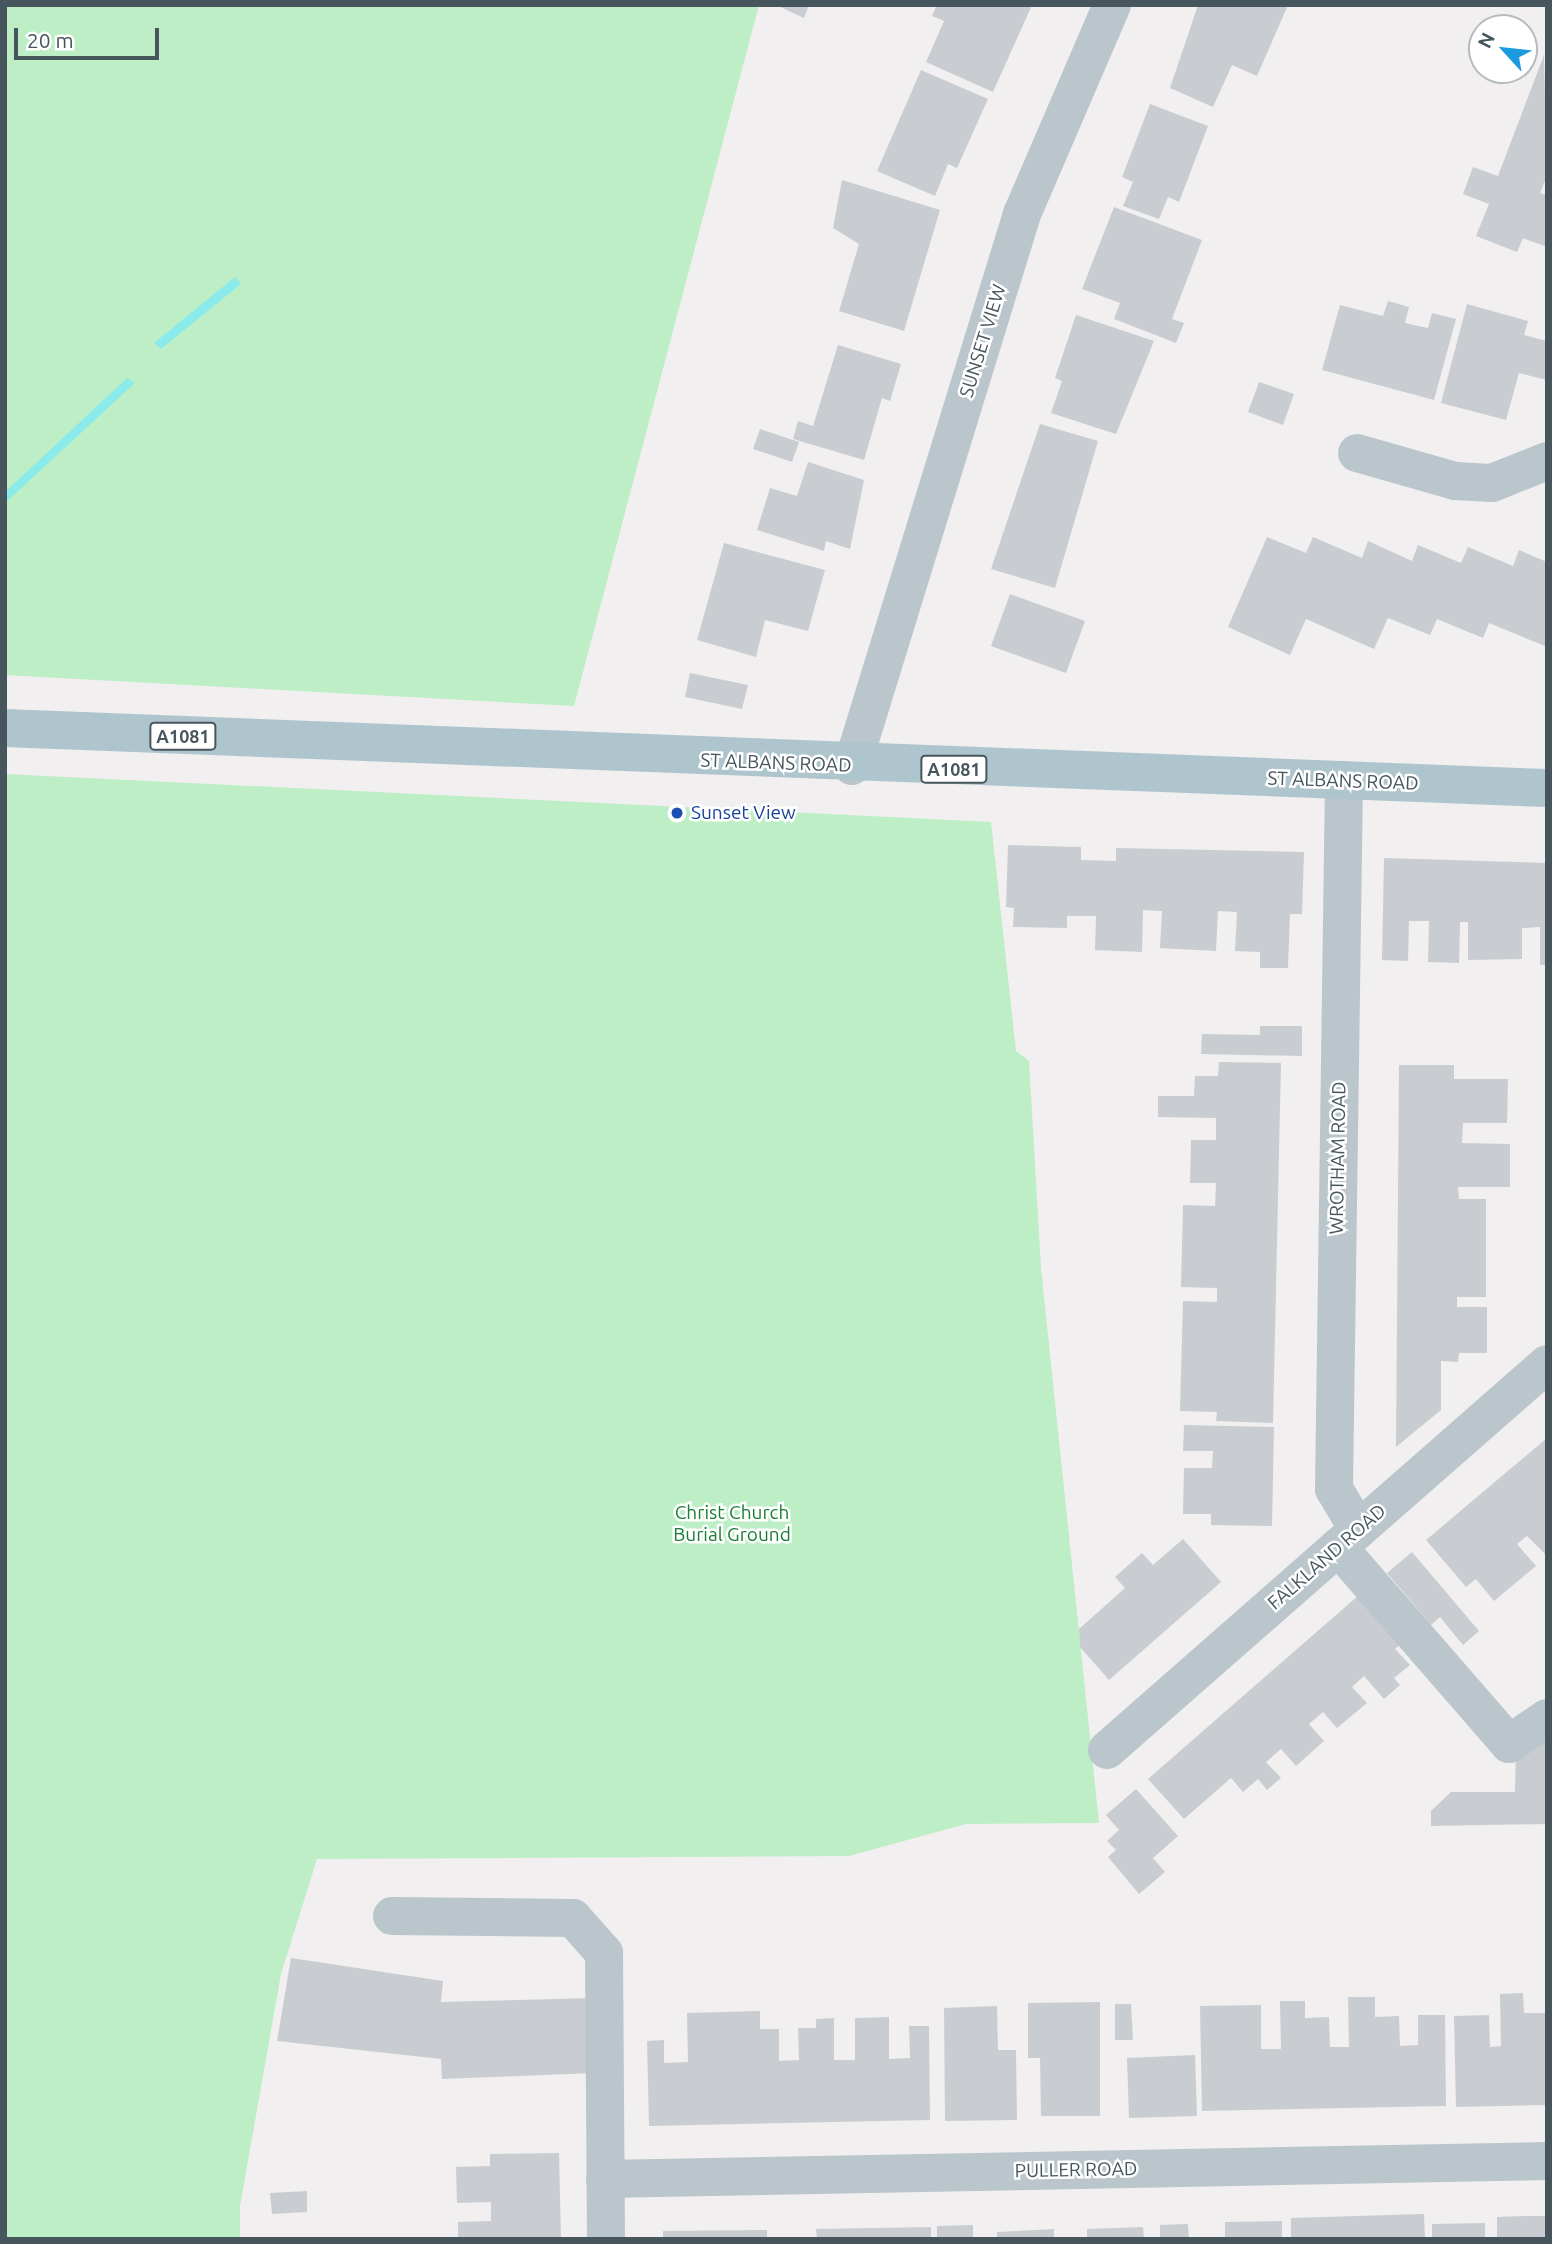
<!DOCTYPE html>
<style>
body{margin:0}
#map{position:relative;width:1552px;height:2244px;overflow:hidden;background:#f1efef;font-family:Ubuntu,sans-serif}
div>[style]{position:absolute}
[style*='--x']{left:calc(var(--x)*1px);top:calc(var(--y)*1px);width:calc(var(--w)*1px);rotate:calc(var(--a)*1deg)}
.green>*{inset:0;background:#beeec6}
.water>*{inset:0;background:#8bebea}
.building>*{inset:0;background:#c9cdd1}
.minor>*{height:38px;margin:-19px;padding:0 19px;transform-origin:19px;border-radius:19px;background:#bac6cc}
.major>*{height:38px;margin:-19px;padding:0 19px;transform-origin:19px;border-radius:19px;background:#afc5cd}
.dots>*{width:19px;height:19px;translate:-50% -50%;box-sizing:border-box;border:4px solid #fff;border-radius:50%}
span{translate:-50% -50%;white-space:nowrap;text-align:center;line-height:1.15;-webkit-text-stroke:5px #fff;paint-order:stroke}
.shield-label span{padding:2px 5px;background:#fff;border:2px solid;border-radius:5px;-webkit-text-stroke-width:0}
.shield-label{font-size:18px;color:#47565c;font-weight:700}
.street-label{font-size:19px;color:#47565c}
.transit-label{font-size:19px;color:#164399}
.left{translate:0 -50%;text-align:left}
.park-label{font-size:19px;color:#187d35}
.frame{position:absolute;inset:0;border:7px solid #47565c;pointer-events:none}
.north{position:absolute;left:1468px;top:14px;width:70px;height:70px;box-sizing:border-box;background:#fff;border:2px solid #b5bbbe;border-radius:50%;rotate:297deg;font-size:19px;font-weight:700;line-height:28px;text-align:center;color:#47565c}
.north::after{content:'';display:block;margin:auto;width:24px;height:32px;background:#1c9ade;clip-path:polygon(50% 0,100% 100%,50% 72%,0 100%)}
.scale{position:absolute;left:14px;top:28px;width:145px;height:32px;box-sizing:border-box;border:4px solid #47565c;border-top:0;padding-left:9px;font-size:21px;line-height:24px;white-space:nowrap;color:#47565c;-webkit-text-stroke:5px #fff;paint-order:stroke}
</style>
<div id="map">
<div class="green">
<i style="clip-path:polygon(5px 5px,759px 5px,574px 706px,5px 675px)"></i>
<i style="clip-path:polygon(5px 774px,991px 822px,1016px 1051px,1029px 1061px,1041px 1268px,1099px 1823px,966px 1824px,849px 1856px,317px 1859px,281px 1974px,240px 2206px,240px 2239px,5px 2239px)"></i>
</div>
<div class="water">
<i style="clip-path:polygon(235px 277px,241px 284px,161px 349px,154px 343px)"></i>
<i style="clip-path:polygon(127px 378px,135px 383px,5px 503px,5px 492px)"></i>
</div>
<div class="building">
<i style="clip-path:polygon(776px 5px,809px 5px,804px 18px)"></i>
<i style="clip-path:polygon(937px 5px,1032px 5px,993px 92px,926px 62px,944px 21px,932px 16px)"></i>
<i style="clip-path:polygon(1198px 5px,1288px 5px,1257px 76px,1232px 65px,1213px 107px,1170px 88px)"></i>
<i style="clip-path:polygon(1544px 55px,1547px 176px,1540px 193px,1547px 195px,1547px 247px,1523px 238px,1517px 252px,1476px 236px,1489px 204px,1463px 194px,1473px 167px,1498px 176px)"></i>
<i style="clip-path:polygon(921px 70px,988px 99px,957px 168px,948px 164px,935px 196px,877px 171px)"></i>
<i style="clip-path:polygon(1150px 104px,1208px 126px,1179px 202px,1168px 197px,1159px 219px,1123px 206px,1133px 182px,1122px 177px)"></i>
<i style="clip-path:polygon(842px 180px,940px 210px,904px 331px,839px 311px,859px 244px,833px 228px)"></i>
<i style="clip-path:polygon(1114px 207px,1202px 240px,1172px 319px,1184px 323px,1176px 343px,1114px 319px,1120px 303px,1082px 289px)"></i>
<i style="clip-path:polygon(1388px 301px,1409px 307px,1405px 323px,1428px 328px,1432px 313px,1456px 319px,1434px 400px,1322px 370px,1340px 305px,1383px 316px)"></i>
<i style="clip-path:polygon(1467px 304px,1528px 321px,1524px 335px,1547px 341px,1547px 380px,1519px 373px,1506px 420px,1441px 403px)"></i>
<i style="clip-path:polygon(1076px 315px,1154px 341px,1116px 434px,1051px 413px,1062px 381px,1055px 378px)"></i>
<i style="clip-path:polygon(838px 345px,901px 364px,890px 401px,882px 398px,864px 460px,793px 439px,798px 421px,813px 426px)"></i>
<i style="clip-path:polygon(1259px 382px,1294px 394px,1283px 425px,1248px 412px)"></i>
<i style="clip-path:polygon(1040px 424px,1098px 441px,1055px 588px,991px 569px)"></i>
<i style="clip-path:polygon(760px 429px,799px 442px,792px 462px,753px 449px)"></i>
<i style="clip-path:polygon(808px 462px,864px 480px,850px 549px,826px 541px,824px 551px,757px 530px,770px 488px,797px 496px)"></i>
<i style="clip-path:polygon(1267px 537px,1306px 553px,1313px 537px,1362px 558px,1368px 541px,1412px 561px,1418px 545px,1461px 563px,1468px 547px,1513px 566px,1519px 550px,1547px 562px,1547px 647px,1489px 623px,1483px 638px,1437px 619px,1430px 635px,1388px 618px,1374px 649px,1306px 619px,1290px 655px,1228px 627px)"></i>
<i style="clip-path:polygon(724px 543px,825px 570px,808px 631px,765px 620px,756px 657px,697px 640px)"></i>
<i style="clip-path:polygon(1010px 594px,1085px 621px,1066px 673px,991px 646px)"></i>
<i style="clip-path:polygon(690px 673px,748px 685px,742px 709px,685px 697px)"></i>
<i style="clip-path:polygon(1008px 845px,1081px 847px,1081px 860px,1116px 861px,1116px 848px,1304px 852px,1302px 914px,1290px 914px,1288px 968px,1260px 968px,1260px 952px,1235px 951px,1237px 912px,1218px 911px,1216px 951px,1160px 948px,1162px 911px,1143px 910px,1142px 952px,1095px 950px,1096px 916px,1067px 916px,1067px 928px,1013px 927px,1014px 908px,1006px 907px)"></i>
<i style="clip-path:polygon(1384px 858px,1547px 863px,1547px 965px,1540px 965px,1540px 927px,1522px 928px,1522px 959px,1468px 960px,1468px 922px,1460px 922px,1459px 963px,1428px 962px,1429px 921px,1409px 921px,1408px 961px,1382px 960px)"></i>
<i style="clip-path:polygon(1260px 1026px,1302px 1026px,1302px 1056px,1201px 1054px,1202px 1034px,1260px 1035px)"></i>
<i style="clip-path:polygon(1219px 1062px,1281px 1063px,1273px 1423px,1216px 1421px,1217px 1412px,1180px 1411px,1183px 1301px,1217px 1302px,1217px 1288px,1181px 1287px,1183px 1205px,1215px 1206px,1216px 1183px,1190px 1183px,1191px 1140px,1216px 1140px,1216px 1118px,1158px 1117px,1158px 1096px,1194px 1096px,1195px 1076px,1218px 1076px)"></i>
<i style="clip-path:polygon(1399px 1065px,1454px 1065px,1454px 1079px,1508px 1079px,1507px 1123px,1463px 1123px,1462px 1143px,1510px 1144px,1510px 1187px,1458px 1187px,1459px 1199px,1486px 1199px,1486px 1297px,1457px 1297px,1457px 1307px,1487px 1307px,1487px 1353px,1459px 1353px,1458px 1362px,1441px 1361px,1441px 1410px,1396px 1447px)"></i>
<i style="clip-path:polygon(1184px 1425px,1274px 1427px,1272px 1526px,1211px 1525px,1211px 1514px,1183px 1514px,1184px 1468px,1212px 1468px,1213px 1451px,1183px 1451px)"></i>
<i style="clip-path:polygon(1547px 1438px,1547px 1556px,1527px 1536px,1517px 1544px,1536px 1566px,1494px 1601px,1476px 1579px,1466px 1587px,1426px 1540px)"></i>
<i style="clip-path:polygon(1183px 1539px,1221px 1582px,1109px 1680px,1080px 1647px,1079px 1629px,1125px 1588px,1115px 1577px,1142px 1553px,1153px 1565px)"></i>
<i style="clip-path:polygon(1412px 1552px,1479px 1631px,1463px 1645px,1440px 1617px,1431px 1625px,1387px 1573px)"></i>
<i style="clip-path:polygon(1359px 1595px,1402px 1643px,1395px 1649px,1410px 1665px,1394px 1678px,1400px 1685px,1384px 1699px,1364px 1676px,1352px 1687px,1367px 1703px,1337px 1728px,1323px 1712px,1309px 1724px,1324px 1741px,1296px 1766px,1281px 1749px,1266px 1762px,1281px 1778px,1267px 1790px,1258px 1779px,1243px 1792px,1231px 1778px,1184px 1819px,1148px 1779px)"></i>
<i style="clip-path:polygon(1547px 1727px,1547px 1824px,1431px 1826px,1431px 1811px,1451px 1792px,1515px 1792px,1516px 1748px)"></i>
<i style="clip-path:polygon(1136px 1789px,1178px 1836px,1153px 1858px,1165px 1872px,1139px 1894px,1108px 1857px,1116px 1850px,1107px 1841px,1119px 1830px,1106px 1815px)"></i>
<i style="clip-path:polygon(291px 1958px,443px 1981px,441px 2002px,592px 1998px,593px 2073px,442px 2079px,441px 2059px,277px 2041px)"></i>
<i style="clip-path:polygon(1523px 1993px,1524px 2013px,1547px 2013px,1547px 2105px,1456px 2107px,1454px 2016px,1489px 2015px,1490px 2047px,1501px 2046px,1500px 1994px)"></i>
<i style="clip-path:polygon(1348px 1997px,1375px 1997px,1375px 2017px,1399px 2016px,1400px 2046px,1418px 2045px,1418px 2015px,1445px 2015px,1446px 2106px,1202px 2111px,1200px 2006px,1261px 2005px,1261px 2049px,1281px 2049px,1280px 2001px,1305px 2001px,1305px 2018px,1329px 2017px,1330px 2047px,1349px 2047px)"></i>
<i style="clip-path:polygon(1100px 2002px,1100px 2116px,1041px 2116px,1040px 2058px,1028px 2058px,1028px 2003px)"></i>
<i style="clip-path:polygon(1115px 2004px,1131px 2004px,1133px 2040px,1115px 2040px)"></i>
<i style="clip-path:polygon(997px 2006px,998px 2050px,1016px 2050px,1017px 2120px,945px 2121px,944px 2008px)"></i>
<i style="clip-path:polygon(760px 2011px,760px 2029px,779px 2029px,779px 2061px,799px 2060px,798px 2028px,816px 2028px,816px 2019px,834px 2018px,834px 2060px,855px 2060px,855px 2018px,889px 2017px,889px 2059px,910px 2058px,909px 2026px,929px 2026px,930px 2120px,649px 2126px,647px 2041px,664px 2040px,664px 2063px,688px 2062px,687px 2013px)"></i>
<i style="clip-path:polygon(1195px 2055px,1197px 2116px,1129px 2118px,1127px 2058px)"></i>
<i style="clip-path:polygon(559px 2153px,561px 2239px,458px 2239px,458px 2222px,491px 2221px,491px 2202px,457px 2203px,456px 2167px,490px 2166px,490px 2154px)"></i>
<i style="clip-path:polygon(307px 2191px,307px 2212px,272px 2214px,270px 2193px)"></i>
<i style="clip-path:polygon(1424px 2214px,1425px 2239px,1291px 2239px,1291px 2218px)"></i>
<i style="clip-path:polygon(1527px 2216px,1547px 2216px,1547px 2239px,1497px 2239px,1497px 2217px)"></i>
<i style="clip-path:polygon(1282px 2221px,1282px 2239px,1225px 2239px,1225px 2222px)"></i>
<i style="clip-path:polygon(1485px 2223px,1485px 2239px,1432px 2239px,1432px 2224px)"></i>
<i style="clip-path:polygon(1188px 2224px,1189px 2239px,1160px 2239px,1160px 2225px)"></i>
<i style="clip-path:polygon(973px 2225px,973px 2239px,937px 2239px,937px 2226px)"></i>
<i style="clip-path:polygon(931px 2227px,931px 2239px,817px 2239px,816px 2229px)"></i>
<i style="clip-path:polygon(1143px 2227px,1144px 2239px,1087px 2239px,1087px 2229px)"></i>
<i style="clip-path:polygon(1054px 2229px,1054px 2239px,997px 2239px,997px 2232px)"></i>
<i style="clip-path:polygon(767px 2230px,767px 2239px,663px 2239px,663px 2231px)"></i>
</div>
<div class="minor">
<i style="--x:1357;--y:453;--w:102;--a:15.9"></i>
<i style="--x:1455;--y:481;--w:37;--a:3"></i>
<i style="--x:1492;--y:483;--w:59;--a:-21.8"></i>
<i style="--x:852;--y:766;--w:578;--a:-72.88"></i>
<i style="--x:1022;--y:214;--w:228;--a:-66.7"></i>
<i style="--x:1344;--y:780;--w:709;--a:90.81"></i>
<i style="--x:1334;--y:1489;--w:47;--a:59"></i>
<i style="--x:1338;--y:1547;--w:261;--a:49"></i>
<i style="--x:1509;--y:1744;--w:46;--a:-34.4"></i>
<i style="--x:1107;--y:1750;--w:585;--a:-41.26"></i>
<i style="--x:392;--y:1916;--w:181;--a:0.6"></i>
<i style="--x:573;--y:1918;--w:47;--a:48.5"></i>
<i style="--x:604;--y:1953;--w:286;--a:89.6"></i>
<i style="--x:605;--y:2179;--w:942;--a:-1.09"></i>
</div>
<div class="major">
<i style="--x:5;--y:728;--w:1543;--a:2.23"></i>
</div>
<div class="dots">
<i style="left:677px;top:813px;background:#1a4fb4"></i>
</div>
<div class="shield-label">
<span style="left:183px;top:736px">A1081</span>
<span style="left:954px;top:769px">A1081</span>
</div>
<div class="street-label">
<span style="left:983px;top:341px;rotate:-73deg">SUNSET VIEW</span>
<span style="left:776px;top:763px;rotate:2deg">ST ALBANS ROAD</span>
<span style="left:1343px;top:781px;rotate:2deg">ST ALBANS ROAD</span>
<span style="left:1338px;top:1158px;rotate:-89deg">WROTHAM ROAD</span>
<span style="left:1327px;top:1557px;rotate:-41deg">FALKLAND ROAD</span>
<span style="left:1076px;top:2170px;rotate:-1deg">PULLER ROAD</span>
</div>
<div class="transit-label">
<span class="left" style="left:691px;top:813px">Sunset View</span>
</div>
<div class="park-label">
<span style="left:732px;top:1524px">Christ Church<br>Burial Ground</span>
</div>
<div class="frame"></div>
<div class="north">N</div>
<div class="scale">20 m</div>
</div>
